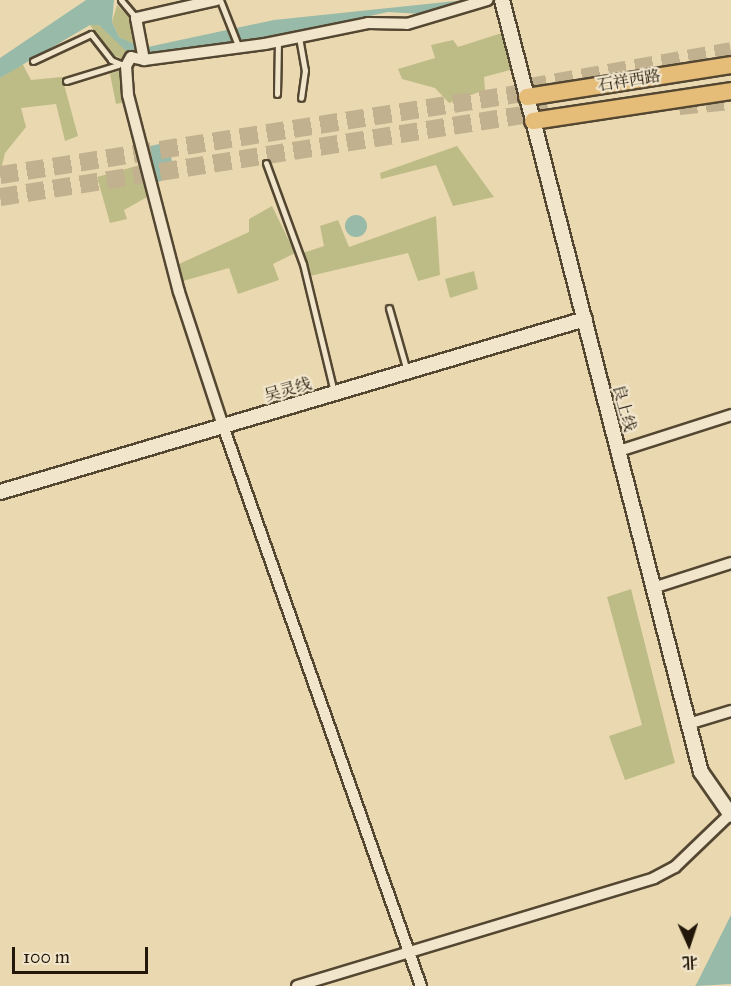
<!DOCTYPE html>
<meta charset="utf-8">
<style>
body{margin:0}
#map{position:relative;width:731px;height:986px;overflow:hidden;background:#ead8b0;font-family:"IM FELL Great Primer","Noto Serif SC",serif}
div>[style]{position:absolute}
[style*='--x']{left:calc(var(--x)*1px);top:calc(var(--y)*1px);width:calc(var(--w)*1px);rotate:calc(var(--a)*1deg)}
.green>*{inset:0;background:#bebc86}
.water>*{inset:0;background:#98baa9}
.round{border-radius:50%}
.trunk-tunnel>*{height:18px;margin-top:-9px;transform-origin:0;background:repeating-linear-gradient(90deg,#c2b18e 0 18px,transparent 0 27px)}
.roads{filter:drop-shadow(2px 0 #544732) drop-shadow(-2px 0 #544732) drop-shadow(0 2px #544732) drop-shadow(0 -2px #544732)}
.service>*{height:5px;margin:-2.5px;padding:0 2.5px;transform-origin:2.5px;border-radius:2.5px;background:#f1e6cc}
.minor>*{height:10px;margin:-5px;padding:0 5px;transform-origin:5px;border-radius:5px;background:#f1e6cc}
.tertiary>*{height:14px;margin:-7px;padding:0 7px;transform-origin:7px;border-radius:7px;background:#f1e6cc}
.primary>*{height:16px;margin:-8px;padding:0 8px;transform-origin:8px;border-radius:8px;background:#e5bc78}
span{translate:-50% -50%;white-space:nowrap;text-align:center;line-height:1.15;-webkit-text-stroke:4.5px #f1e6cc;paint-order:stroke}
.street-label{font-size:16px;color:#221708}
.north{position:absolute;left:659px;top:914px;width:60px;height:60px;-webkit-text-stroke:4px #f1e6cc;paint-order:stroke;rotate:177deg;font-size:16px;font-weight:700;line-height:24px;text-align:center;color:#221708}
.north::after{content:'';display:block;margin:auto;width:21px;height:27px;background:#221708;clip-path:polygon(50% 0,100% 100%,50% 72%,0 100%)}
.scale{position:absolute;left:12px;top:947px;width:136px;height:27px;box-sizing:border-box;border:3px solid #221708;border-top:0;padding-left:8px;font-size:18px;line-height:21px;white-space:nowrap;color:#221708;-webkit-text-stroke:4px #f1e6cc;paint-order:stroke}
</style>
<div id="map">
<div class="green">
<i style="clip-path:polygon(117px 5px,132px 20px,138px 47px,119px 37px,112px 22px)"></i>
<i style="clip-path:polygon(90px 25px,99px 25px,129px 51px,124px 60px,112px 54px)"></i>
<i style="clip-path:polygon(505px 32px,514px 69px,484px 77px,485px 90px,449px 103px,435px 88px,402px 79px,398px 69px,435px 58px,431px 45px,453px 40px,458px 47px)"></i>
<i style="clip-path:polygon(22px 63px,31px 80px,62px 77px,78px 136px,65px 141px,56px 104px,21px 108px,26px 127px,5px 153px,0 174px,0 78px)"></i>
<i style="clip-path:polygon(121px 70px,125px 102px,116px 104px,110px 74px)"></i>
<i style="clip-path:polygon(457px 146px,494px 197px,453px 206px,436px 165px,381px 179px,380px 173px)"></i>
<i style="clip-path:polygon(140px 165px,149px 196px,124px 210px,127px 219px,110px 223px,97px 177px)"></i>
<i style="clip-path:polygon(272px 206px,295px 253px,273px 264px,279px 280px,238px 294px,229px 268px,183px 281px,179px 264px,249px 232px,249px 219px)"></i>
<i style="clip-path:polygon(436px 216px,440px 275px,418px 281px,408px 253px,310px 276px,303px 253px,324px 246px,320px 226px,338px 220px,349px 247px)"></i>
<i style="clip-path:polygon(474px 271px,478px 289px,450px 298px,445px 279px)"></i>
<i style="clip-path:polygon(631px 589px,675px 763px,625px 780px,609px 736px,642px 725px,607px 597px)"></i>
</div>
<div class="water">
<i style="clip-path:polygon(86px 0,114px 0,112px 22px,119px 37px,143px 48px,274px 20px,465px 0,422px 14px,388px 12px,275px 37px,143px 56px,125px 50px,99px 25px,90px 25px,0 78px,0 58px)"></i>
<i style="clip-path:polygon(168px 142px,175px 176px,155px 183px,146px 147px)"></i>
<i class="round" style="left:345px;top:215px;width:22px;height:22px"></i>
<i style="clip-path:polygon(731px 915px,731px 984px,695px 986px,697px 983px)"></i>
</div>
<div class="trunk-tunnel">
<i style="--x:529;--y:87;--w:205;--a:-10.1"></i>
<i style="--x:679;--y:106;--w:52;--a:-5.5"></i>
<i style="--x:0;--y:175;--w:549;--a:-8.91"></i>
<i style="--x:0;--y:197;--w:555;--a:-8.92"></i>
</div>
<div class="roads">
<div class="service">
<i style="--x:121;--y:0;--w:23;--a:50"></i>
<i style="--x:220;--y:0;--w:52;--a:68.4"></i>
<i style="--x:299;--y:37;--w:34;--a:80"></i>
<i style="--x:305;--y:70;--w:28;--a:98"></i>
<i style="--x:33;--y:61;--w:64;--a:-25"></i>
<i style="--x:91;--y:34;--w:33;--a:52"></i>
<i style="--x:111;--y:60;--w:16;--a:22"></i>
<i style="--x:66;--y:81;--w:54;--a:-17.1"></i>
<i style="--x:277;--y:94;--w:52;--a:-88.9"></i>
<i style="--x:266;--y:163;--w:108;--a:69.9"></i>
<i style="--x:303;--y:264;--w:132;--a:76.4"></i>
<i style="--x:389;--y:308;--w:66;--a:74.1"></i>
</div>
<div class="minor">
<i style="--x:216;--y:0;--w:82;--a:167.3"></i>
<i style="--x:136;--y:18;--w:43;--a:79.2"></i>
<i style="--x:144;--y:60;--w:13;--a:-167"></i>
<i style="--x:131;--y:57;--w:10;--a:119"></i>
<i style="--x:126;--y:66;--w:29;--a:86"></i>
<i style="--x:128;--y:95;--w:203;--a:75.5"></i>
<i style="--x:179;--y:292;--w:141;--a:71.8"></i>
<i style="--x:223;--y:426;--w:594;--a:70.53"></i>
<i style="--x:144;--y:60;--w:122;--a:-7.5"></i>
<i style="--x:265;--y:44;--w:105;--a:-11.5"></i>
<i style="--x:368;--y:23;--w:39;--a:1"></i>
<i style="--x:407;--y:24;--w:84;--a:-16.7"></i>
<i style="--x:619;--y:451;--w:118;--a:-17.8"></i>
<i style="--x:653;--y:588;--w:82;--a:-17.8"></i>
<i style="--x:688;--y:724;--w:45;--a:-16.8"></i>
<i style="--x:297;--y:986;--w:373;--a:-16.8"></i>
<i style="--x:654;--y:878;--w:24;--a:-28"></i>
<i style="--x:675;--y:867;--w:76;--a:-43.9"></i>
</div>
<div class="tertiary">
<i style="--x:502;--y:0;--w:797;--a:75.55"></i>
<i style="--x:701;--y:772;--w:52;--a:55.1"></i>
<i style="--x:0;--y:492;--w:610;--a:-16.47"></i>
</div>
<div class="primary">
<i style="--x:527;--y:97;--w:206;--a:-8.9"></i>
<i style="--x:533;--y:121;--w:200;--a:-8.6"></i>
</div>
</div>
<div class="street-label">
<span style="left:629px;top:81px;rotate:-9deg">石祥西路</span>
<span style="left:288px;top:390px;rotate:-16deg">吴灵线</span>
<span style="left:624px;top:408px;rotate:75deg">良上线</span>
</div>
<div class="north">北</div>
<div class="scale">100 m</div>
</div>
